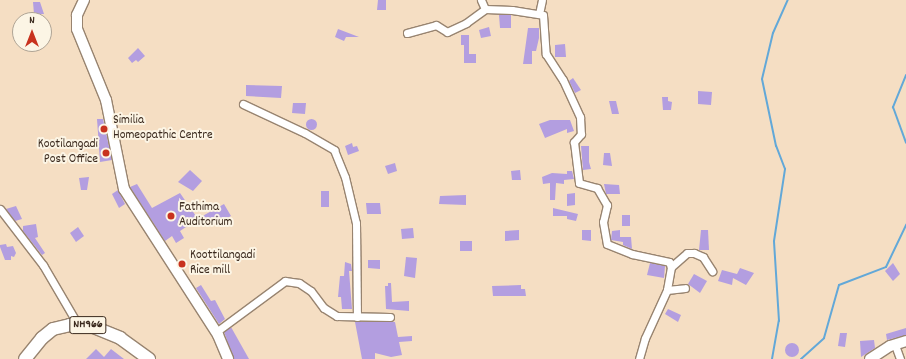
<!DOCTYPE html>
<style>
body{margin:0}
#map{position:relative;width:906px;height:359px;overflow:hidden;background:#f5dec3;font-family:Dekko,sans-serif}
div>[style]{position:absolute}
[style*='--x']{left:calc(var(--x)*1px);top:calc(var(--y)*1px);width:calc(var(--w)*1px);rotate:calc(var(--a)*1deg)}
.stream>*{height:2px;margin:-1px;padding:0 1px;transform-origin:1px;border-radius:1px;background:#62a8d8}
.building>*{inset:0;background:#b39ee0}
.round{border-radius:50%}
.roads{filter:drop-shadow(1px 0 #988470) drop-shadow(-1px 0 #988470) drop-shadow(0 1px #988470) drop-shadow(0 -1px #988470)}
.minor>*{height:7px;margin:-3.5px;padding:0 3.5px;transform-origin:3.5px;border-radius:3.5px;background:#fff}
.secondary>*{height:10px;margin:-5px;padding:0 5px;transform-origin:5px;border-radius:5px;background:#fff}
.trunk>*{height:12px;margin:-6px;padding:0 6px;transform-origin:6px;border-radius:6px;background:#fff}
.dots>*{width:11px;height:11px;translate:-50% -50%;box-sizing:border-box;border:2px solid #fcf5e5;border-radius:50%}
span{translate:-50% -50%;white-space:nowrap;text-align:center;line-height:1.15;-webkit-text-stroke:4px #fcf5e5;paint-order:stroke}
.shield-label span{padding:1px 3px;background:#fcf5e5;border:1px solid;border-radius:3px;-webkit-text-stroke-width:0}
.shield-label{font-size:12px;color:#3b2a1e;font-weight:700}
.poi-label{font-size:13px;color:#3b2a1e}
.left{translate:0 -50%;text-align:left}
.right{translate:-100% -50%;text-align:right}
.north{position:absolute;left:12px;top:12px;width:40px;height:40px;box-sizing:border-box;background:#fcf5e5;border:1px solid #afa495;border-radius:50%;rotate:0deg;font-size:11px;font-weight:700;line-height:16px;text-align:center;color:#3b2a1e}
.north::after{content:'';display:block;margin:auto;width:14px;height:18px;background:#c8321e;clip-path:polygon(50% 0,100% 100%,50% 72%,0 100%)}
</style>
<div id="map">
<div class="stream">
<i style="--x:906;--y:75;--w:35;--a:112"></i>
<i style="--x:893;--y:107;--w:38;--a:70"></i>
<i style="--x:772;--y:359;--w:39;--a:-80"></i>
<i style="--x:779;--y:321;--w:80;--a:-93.6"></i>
<i style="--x:774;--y:241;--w:73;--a:-81.3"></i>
<i style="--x:785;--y:169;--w:25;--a:-111"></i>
<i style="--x:776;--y:146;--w:68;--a:-101.8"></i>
<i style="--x:762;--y:79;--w:47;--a:-76.6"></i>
<i style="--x:773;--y:33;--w:36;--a:-66"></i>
<i style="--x:801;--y:359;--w:31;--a:-42"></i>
<i style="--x:824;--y:338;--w:55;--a:-74.2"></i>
<i style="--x:839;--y:285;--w:50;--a:-21"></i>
<i style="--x:886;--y:267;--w:47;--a:-64.5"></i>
</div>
<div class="building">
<i style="clip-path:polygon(378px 0,386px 0,386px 10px,377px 10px)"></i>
<i style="clip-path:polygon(33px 2px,40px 2px,44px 14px,34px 14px)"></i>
<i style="clip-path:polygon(499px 15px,511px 15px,511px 28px,500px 28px)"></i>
<i style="clip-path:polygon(489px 27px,491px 36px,481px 38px,479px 30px)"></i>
<i style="clip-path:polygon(528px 28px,539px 28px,539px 38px,536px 51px,532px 51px,532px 64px,523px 64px)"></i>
<i style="clip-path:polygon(338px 29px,359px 37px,346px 37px,344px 41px,335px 37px)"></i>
<i style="clip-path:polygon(461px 35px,469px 35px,469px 54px,476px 54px,476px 63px,464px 63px,464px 45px,461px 45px)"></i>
<i style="clip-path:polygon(565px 44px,566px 57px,555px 57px,555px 45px)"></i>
<i style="clip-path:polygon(138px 48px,145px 56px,138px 62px,136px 60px,132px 63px,128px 58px)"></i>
<i style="clip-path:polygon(573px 78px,581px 90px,575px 93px,569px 81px)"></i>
<i style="clip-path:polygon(246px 85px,282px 86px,281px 98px,246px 96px)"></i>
<i style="clip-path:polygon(698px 91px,712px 92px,711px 105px,698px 104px)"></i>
<i style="clip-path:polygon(662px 97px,668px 97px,668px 101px,672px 102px,671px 110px,663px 110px)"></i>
<i style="clip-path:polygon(609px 101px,616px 101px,619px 114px,612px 114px)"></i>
<i style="clip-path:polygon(293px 103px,306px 103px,305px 114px,292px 113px)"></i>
<i class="round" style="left:305.5px;top:118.5px;width:11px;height:11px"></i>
<i style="clip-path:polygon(97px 119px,103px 119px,112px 160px,100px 162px)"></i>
<i style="clip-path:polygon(550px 120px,570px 120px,574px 131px,567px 133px,567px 129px,545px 138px,539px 124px)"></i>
<i style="clip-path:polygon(352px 143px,353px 147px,357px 146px,359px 151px,348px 155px,345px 146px)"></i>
<i style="clip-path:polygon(581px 146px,589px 146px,589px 162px,591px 169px,583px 170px)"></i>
<i style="clip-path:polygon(604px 153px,610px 153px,612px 166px,603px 165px)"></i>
<i style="clip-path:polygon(395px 163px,397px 171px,388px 174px,385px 166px)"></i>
<i style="clip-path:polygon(190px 170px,202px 181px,193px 191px,178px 182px)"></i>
<i style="clip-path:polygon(520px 170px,521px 180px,512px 180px,511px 171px)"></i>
<i style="clip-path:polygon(567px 171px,572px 171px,574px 179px,564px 180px,564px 184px,556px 183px,555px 200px,550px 200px,550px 183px,543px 184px,542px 177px,552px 173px,567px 174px)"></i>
<i style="clip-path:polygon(89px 177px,87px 190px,81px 190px,79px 178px)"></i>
<i style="clip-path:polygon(137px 184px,152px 208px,180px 193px,198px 219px,180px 231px,184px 238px,176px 243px,172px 236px,165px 241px,130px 187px)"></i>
<i style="clip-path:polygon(604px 184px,619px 185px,620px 194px,606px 194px)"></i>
<i style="clip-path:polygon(118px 190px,125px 204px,119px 208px,112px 194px)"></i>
<i style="clip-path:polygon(321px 191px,329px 191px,329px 207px,321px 207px)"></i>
<i style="clip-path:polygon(575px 193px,575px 205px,567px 206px,567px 194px)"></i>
<i style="clip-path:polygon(466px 195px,466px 205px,439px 204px,440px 196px)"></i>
<i style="clip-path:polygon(366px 203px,380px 203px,381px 214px,367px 214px)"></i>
<i style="clip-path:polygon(224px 204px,231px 216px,212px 226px,210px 220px,203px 224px,199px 218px)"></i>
<i style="clip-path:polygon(16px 206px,22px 219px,15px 221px,6px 209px)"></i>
<i style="clip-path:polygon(553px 208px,578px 214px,576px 221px,567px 219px,567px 216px,553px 216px)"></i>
<i style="clip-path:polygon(622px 215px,630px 215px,630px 226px,622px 226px)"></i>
<i style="clip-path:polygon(36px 224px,38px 237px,35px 238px,45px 253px,42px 255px,23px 231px,23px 226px)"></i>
<i style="clip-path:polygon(78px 227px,84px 236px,76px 242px,70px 233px)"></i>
<i style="clip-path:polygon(413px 228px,414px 238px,402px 239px,401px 229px)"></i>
<i style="clip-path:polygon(519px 230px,519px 240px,505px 241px,505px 231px)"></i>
<i style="clip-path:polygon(582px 230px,591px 230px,591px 241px,582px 240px)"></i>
<i style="clip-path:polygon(620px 230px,620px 237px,631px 237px,632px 249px,623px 245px,623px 242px,611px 240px,612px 231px)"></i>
<i style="clip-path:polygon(701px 230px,708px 230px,709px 250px,699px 250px)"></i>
<i style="clip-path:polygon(460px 241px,472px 241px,472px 251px,460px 251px)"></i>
<i style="clip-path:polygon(6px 244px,7px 247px,13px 246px,16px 253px,14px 257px,11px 256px,11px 260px,5px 260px,0 247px,0 245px)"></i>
<i style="clip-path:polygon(406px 257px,417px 258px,415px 278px,404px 276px)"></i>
<i style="clip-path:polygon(368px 260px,380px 260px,380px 269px,368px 268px)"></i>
<i style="clip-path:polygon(345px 262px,351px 264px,352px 271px,349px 271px,352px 309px,342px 309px,341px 297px,338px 297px,340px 276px,344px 276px)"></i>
<i style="clip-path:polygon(650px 263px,665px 266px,664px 278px,647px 275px)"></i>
<i style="clip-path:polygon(893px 263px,900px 274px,893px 281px,885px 271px)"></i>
<i style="clip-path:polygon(740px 268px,754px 273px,746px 285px,733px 278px,732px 285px,718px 281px,722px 270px,737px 274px)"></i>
<i style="clip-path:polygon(694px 274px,707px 281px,700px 293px,688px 284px)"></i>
<i style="clip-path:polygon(388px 283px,391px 283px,392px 302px,409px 301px,409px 311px,386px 309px,385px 286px,388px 286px)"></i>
<i style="clip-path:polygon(201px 285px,211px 301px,215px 300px,225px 319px,219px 324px,196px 288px)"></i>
<i style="clip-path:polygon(521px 285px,521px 289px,525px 289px,526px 296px,493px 296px,492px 286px)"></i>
<i style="clip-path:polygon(668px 309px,681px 315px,678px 322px,665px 314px)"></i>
<i style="clip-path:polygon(355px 322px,395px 322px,398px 337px,412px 336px,412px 341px,399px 342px,402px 355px,391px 357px,375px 353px,375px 359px,362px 359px)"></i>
<i style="clip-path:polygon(231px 327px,249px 359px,234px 359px,224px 332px)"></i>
<i style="clip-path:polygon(906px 328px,906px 335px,887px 340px,886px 334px)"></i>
<i style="clip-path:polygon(840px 333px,847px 333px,845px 347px,838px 346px)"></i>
<i style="clip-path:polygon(874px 340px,875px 348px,861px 357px,860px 341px)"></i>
<i class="round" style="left:785px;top:343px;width:14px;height:14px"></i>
<i style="clip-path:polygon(96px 349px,104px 357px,111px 349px,124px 359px,86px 359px)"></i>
</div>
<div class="roads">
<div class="minor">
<i style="--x:481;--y:0;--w:10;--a:66"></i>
<i style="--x:539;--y:14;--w:14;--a:-78"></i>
<i style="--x:407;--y:33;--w:30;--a:-15"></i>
<i style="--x:436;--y:25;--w:13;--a:32"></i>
<i style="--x:447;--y:32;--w:21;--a:-25"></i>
<i style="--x:466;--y:23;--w:24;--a:-36"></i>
<i style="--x:485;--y:9;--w:27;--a:2"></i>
<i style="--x:512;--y:10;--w:31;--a:9"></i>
<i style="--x:543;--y:15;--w:39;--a:86"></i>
<i style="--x:546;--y:54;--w:31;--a:57"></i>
<i style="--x:563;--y:80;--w:41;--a:65.3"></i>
<i style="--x:580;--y:117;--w:17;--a:87"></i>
<i style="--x:581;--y:134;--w:11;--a:131"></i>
<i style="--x:574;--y:142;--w:41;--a:83"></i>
<i style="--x:579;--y:183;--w:19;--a:16"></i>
<i style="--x:597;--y:188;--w:20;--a:60"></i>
<i style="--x:607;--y:205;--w:17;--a:103"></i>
<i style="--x:603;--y:222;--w:22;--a:80"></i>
<i style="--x:607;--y:244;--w:27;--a:22"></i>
<i style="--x:632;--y:254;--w:38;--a:12"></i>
<i style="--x:669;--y:262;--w:5;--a:68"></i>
<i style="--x:671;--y:267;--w:23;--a:100"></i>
<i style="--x:667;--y:290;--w:53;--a:114.6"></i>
<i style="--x:645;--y:338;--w:22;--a:106"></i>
<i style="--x:243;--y:104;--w:68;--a:25.1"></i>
<i style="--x:305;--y:133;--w:34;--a:30"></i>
<i style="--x:334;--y:150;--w:29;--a:68"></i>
<i style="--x:345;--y:177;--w:47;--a:76.6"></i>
<i style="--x:356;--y:223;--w:94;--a:89.4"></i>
<i style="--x:0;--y:209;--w:71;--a:52.5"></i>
<i style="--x:43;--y:265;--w:69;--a:59.7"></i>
<i style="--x:671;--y:267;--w:21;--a:-41"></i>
<i style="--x:687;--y:253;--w:7;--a:0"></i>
<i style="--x:694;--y:253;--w:10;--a:24"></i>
<i style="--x:703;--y:257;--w:17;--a:57"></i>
<i style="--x:667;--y:290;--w:18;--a:-6"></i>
<i style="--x:216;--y:332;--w:86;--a:-36.5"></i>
<i style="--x:285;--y:281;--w:14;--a:8"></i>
<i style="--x:299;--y:283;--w:14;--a:34"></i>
<i style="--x:311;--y:291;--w:21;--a:53"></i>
<i style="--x:324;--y:308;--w:15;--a:32"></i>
<i style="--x:337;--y:316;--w:53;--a:1.1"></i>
<i style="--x:895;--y:345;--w:15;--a:70"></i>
</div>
<div class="secondary">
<i style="--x:84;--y:0;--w:17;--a:115"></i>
<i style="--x:77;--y:15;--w:14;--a:90"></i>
<i style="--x:77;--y:29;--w:77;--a:67.8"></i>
<i style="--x:106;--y:100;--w:91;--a:78.6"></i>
<i style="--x:124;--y:189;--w:174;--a:57.2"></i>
<i style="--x:218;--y:335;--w:26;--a:67"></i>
<i style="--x:870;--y:359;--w:24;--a:-33"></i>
<i style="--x:890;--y:346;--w:17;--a:-17"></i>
</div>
<div class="trunk">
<i style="--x:25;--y:359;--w:27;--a:-51"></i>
<i style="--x:42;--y:338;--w:14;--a:-39"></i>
<i style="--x:53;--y:329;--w:17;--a:-13"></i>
<i style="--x:70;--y:325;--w:16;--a:-4"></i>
<i style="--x:86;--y:324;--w:37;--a:22"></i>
<i style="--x:120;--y:338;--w:36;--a:36"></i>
</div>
</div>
<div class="dots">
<i style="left:104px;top:129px;background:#c8321e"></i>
<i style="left:106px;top:153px;background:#c8321e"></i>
<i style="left:171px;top:216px;background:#c8321e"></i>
<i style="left:182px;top:264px;background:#c8321e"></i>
</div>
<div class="shield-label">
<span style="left:88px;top:325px">NH966</span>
</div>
<div class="poi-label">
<span class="left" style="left:113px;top:129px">Similia<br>Homeopathic Centre</span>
<span class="right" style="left:98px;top:153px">Kootilangadi<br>Post Office</span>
<span class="left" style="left:179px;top:216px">Fathima<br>Auditorium</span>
<span class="left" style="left:190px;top:264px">Koottilangadi<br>Rice mill</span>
</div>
<div class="north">N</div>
</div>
